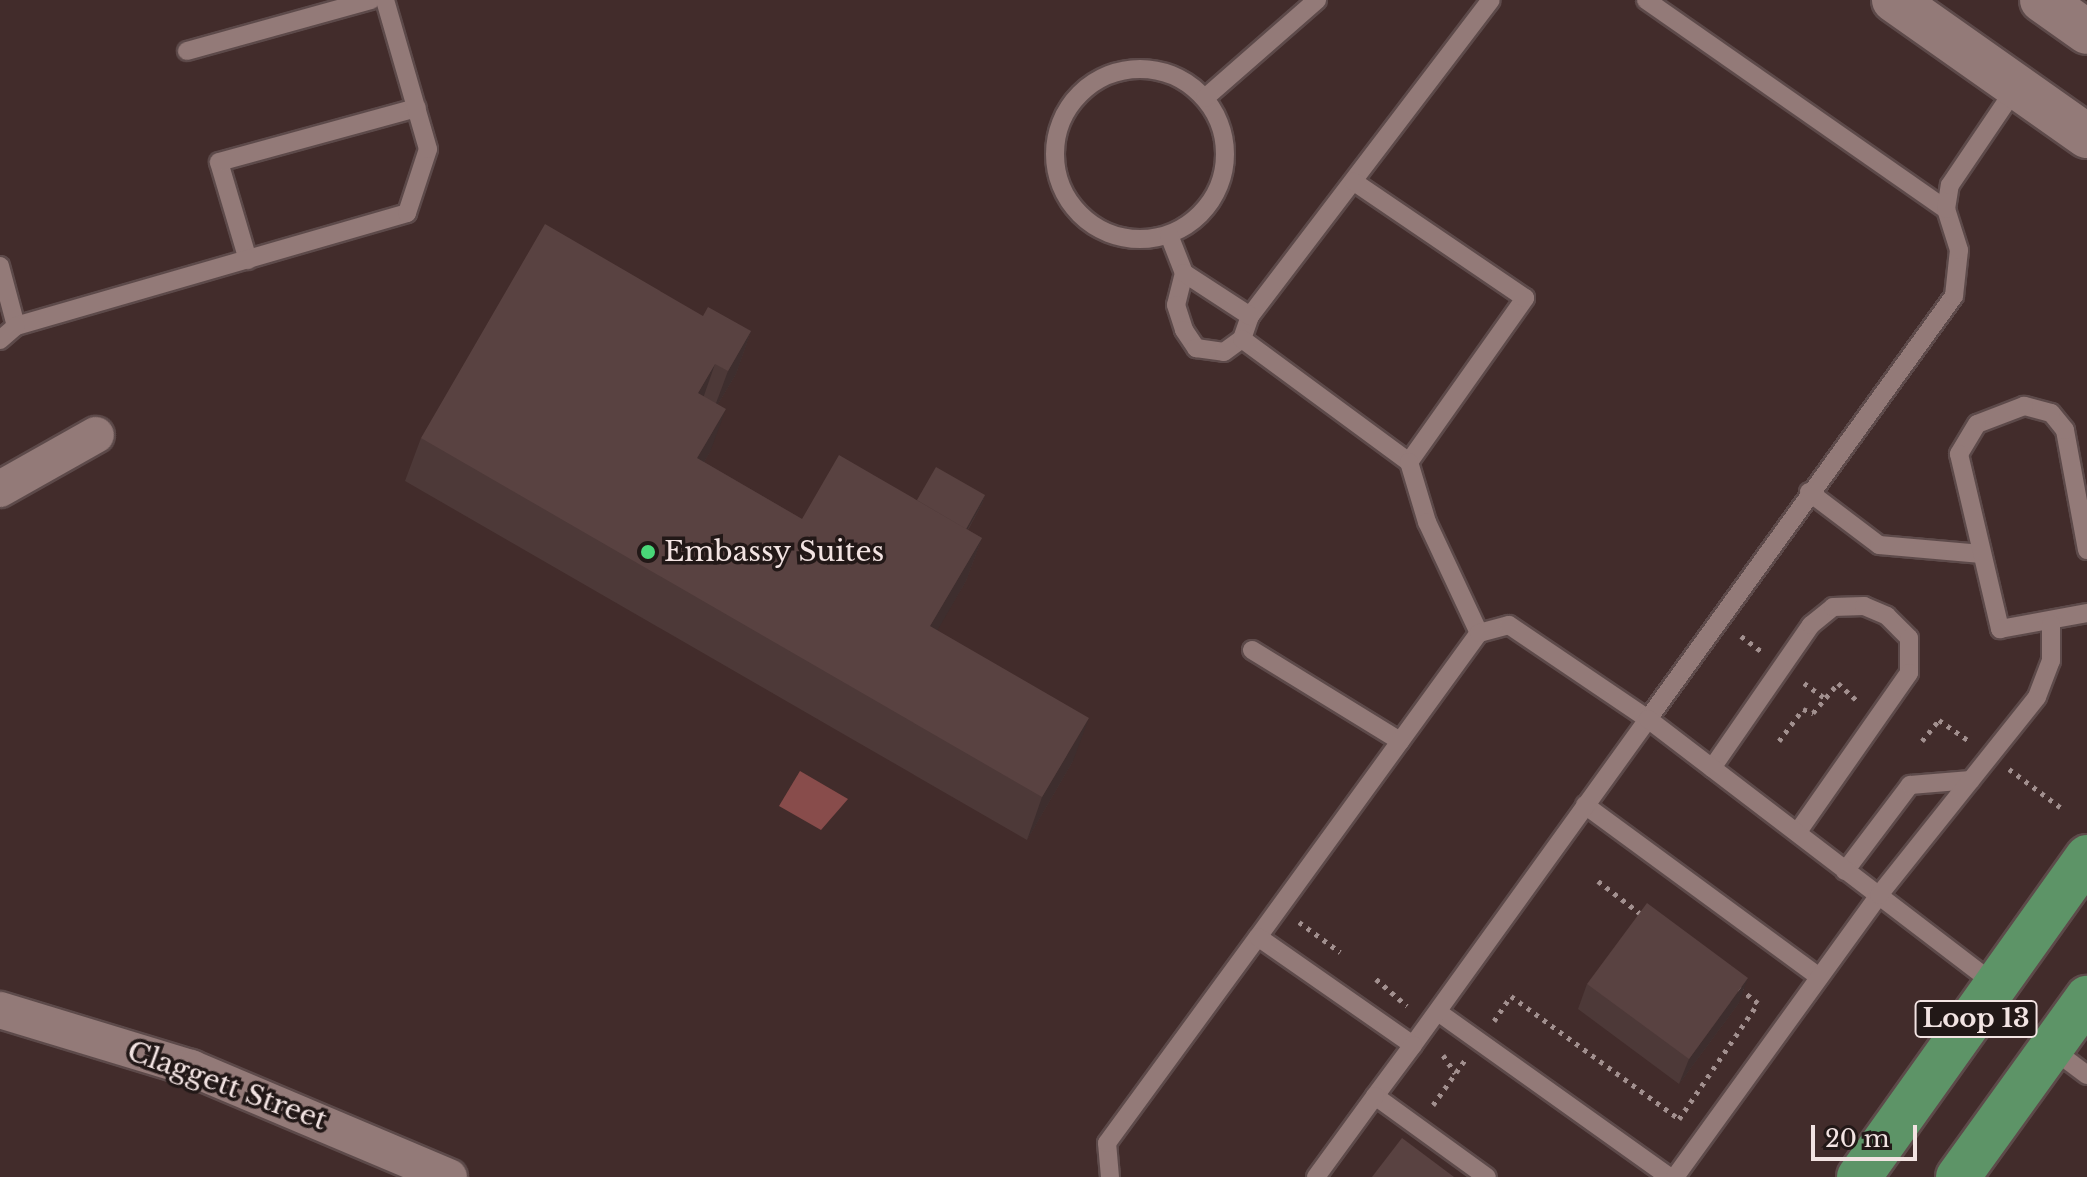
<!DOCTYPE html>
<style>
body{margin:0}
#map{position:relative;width:2087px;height:1177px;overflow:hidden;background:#422c2b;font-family:"Libre Baskerville",serif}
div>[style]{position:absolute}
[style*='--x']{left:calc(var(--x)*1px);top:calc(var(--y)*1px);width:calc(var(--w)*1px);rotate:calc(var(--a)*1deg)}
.water>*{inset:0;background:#884c4b}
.path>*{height:5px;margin-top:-2.5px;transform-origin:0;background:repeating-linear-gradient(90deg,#a2908f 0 4px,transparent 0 10px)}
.roads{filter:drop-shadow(2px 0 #5d4a4a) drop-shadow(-2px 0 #5d4a4a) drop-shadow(0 2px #5d4a4a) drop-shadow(0 -2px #5d4a4a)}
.service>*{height:18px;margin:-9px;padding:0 9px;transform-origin:9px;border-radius:9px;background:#937a78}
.service>.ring{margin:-9px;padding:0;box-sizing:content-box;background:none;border:18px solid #937a78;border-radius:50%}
.minor>*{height:36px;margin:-18px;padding:0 18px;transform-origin:18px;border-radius:18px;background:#937a78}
.tertiary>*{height:44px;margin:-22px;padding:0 22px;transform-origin:22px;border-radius:22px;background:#937a78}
.primary>*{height:44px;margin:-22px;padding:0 22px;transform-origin:22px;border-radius:22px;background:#5d9467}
.wall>*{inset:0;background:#4d3938}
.shaded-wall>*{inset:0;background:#3e2e2e}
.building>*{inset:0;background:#594241}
.dots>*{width:22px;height:22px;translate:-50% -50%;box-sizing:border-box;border:4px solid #221817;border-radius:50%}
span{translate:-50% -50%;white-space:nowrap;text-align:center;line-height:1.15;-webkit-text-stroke:7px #221817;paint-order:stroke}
.shield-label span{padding:2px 6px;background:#221817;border:2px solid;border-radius:6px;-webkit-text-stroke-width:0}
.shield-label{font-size:26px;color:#f2e3e2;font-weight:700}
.poi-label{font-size:28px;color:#f2e3e2}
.left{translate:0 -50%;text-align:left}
.street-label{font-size:28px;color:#f2e3e2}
.scale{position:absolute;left:1811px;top:1125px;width:106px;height:36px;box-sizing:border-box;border:4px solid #f2e3e2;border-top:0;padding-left:10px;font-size:24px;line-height:28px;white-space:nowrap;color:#f2e3e2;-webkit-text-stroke:6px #221817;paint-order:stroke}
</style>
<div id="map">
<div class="water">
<i style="clip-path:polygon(800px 771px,848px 799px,821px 830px,779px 806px)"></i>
</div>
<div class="path">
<i style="--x:1741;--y:636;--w:25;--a:37"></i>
<i style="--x:1804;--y:683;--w:26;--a:36"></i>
<i style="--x:1779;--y:741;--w:40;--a:-53"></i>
<i style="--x:1803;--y:709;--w:11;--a:22"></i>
<i style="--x:1813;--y:713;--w:39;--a:-50"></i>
<i style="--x:1838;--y:683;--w:26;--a:43"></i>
<i style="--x:1922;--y:741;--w:27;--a:-51"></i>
<i style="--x:1939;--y:720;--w:35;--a:35"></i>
<i style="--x:2009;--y:769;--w:64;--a:36.7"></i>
<i style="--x:1598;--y:881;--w:59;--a:37.5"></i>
<i style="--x:1299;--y:922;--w:51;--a:36.2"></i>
<i style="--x:1376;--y:979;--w:41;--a:41.1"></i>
<i style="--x:1494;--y:1021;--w:30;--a:-56"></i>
<i style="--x:1511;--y:996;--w:208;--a:36.2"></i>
<i style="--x:1679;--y:1119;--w:140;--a:-55.7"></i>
<i style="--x:1758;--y:1003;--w:24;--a:-142"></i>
<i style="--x:1443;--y:1055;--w:22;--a:56"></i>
<i style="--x:1433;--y:1105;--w:55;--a:-54.6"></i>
</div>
<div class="roads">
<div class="service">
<i style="--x:1646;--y:0;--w:366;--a:34.9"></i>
<i style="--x:187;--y:51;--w:191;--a:-15.5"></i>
<i class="ring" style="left:1055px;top:69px;width:152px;height:152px"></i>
<i style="--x:1205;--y:98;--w:149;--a:-41.2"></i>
<i style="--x:1169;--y:235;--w:41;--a:68.5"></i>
<i style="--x:1184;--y:273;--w:33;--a:104"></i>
<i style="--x:1176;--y:305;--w:26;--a:72"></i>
<i style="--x:1184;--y:330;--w:22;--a:56"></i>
<i style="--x:1196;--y:348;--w:28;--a:8"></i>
<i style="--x:1224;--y:352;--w:22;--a:-36"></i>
<i style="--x:1242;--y:339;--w:24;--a:-71"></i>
<i style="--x:1250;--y:316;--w:397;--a:-52.7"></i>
<i style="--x:248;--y:260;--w:102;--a:-106.5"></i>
<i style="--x:219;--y:162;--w:205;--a:-15.3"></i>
<i style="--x:0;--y:266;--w:62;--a:75.1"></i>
<i style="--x:16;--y:326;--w:407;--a:-16.1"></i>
<i style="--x:407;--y:213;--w:67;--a:-71.8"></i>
<i style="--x:428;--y:149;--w:155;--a:-106.1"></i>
<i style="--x:1184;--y:273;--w:79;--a:33.1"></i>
<i style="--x:1242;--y:339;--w:207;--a:36.4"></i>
<i style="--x:1409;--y:462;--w:201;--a:-54.7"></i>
<i style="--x:1525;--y:298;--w:207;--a:-145.8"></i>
<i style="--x:0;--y:340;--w:21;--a:-41"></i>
<i style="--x:1409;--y:462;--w:63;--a:73.3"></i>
<i style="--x:1427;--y:522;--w:123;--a:64.9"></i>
<i style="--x:1809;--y:492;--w:88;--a:37.1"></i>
<i style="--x:1879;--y:545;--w:103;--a:5"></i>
<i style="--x:2087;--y:550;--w:122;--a:-100.4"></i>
<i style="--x:2065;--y:430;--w:22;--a:-129"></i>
<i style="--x:2051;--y:413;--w:28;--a:-165"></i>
<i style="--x:2024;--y:406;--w:50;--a:159"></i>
<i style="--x:1977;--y:424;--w:35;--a:121"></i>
<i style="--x:1959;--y:454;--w:180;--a:76.8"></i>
<i style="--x:2000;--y:629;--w:88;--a:-10.4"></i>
<i style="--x:1252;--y:650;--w:174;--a:31.6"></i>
<i style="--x:1712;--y:768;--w:174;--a:-55.3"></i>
<i style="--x:1811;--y:625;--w:28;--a:-39"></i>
<i style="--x:1833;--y:607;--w:31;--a:-2"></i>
<i style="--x:1864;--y:606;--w:25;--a:23"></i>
<i style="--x:1887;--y:616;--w:31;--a:45"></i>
<i style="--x:1909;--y:638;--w:35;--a:90"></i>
<i style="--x:1909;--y:673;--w:195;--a:125"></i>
<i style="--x:1585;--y:805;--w:290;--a:36.3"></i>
<i style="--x:1845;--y:871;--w:108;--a:-52.9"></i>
<i style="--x:1910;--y:785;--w:61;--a:-4.7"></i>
<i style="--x:1258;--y:937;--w:376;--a:-54"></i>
<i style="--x:1479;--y:633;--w:31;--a:-15"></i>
<i style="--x:1509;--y:625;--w:168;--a:34.1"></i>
<i style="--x:1648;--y:719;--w:522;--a:-54.12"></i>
<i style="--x:1954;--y:296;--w:46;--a:-83.8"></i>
<i style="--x:1959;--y:250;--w:43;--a:-107.6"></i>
<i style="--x:1946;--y:209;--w:24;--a:-81"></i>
<i style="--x:1950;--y:185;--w:120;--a:-55.9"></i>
<i style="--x:1438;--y:1012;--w:284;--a:35.5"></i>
<i style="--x:1413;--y:1045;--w:402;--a:-54.2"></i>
<i style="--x:1648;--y:719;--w:438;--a:37.4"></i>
<i style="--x:2051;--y:1048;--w:45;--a:36.9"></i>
<i style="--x:1110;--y:1177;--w:34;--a:-95"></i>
<i style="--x:1107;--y:1143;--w:255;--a:-53.8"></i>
<i style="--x:1258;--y:937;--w:189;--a:34.9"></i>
<i style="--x:1413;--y:1045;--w:64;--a:126.7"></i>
<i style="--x:1375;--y:1096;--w:138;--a:35.9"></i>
<i style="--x:1316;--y:1177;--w:100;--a:-53.9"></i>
<i style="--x:1675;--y:1177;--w:348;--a:-54.1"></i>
<i style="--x:1879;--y:895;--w:253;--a:-51.4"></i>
<i style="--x:2037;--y:697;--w:39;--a:-69"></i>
<i style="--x:2051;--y:661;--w:37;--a:-90"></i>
</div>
<div class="minor">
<i style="--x:0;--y:489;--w:110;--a:-29.4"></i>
<i style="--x:0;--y:1010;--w:200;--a:16.9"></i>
<i style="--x:191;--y:1068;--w:280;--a:22.9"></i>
</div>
<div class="tertiary">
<i style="--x:1894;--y:0;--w:236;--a:35.2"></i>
<i style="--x:2042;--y:0;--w:55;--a:35.4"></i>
</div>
<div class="primary">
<i style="--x:1859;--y:1177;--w:393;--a:-54.5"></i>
<i style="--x:1958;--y:1177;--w:221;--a:-54.2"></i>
</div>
</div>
<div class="wall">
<i style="clip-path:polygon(703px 316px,751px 331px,736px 374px,718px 404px,710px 452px,704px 462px,802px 519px,917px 500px,985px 495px,982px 504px,968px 530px,982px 538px,966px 581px,937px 630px,1073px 761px,1027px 840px,405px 481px,421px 438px)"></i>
<i style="clip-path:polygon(1587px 984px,1739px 1003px,1679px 1084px,1578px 1009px)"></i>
</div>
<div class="shaded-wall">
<i style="clip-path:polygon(751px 331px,736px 374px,712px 414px,728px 371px)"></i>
<i style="clip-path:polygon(715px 364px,700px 407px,698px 393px)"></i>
<i style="clip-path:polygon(726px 409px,710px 452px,681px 501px,697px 458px)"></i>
<i style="clip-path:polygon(985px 495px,982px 504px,945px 569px,949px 560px)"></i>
<i style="clip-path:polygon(982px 538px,966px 581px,915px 669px,930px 626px)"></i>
<i style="clip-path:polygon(1089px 718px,1073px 761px,1027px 840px,1042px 797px)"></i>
<i style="clip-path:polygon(1748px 978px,1739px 1003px,1679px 1084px,1689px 1059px)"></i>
</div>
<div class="building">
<i style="clip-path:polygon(545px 224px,703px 316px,708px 307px,751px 331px,728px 371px,715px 364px,698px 393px,726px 409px,697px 458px,802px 519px,839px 455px,982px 538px,930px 626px,1089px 718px,1042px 797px,421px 438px)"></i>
<i style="clip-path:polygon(936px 467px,985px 495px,966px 529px,917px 500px)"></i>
<i style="clip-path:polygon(1647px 903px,1748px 978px,1689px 1059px,1587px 984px)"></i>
<i style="clip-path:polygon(1402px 1138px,1454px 1177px,1372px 1177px)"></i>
</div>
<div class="dots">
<i style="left:648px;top:552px;background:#49d778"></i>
</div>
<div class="shield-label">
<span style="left:1976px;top:1019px">Loop 13</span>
</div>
<div class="poi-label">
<span class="left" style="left:664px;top:552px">Embassy Suites</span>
</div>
<div class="street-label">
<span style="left:227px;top:1086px;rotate:20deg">Claggett Street</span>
</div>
<div class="scale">20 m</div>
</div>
